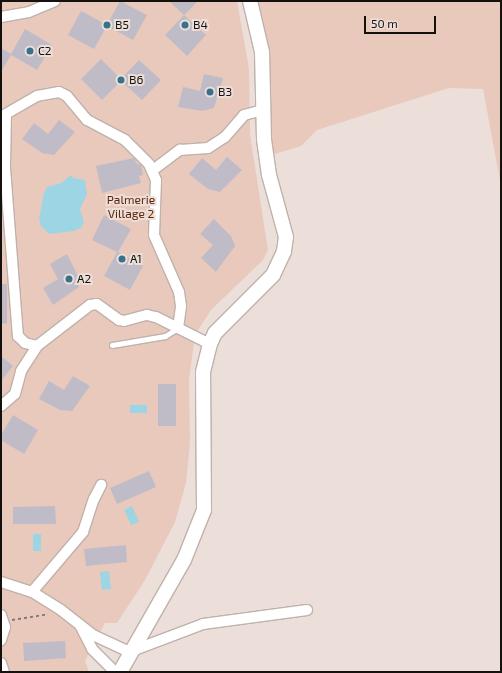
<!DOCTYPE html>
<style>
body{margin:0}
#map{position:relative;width:502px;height:673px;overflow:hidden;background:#ecded8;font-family:"Exo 2",sans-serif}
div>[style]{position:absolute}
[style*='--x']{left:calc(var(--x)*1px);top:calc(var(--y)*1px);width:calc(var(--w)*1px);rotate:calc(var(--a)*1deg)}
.green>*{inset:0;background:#e9c9bb}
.water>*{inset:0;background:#9dd5e4}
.building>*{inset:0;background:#bfbcc8}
.path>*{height:1.5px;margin-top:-0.75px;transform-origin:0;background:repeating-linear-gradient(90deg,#817873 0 3px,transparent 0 6px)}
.roads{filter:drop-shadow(1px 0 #bfb1ab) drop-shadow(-1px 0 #bfb1ab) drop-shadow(0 1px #bfb1ab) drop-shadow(0 -1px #bfb1ab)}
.lane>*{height:5px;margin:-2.5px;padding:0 2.5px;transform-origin:2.5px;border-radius:2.5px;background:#fff}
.street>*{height:10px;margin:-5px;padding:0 5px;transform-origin:5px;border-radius:5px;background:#fff}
.secondary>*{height:14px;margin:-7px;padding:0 7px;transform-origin:7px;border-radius:7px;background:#fff}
.dots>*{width:11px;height:11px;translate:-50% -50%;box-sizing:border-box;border:2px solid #ecded8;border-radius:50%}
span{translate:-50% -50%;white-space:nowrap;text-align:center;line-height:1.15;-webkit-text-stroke:4px #ecded8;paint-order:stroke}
.poi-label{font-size:12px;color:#15110e}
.left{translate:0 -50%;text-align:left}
.park-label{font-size:12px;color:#5f2707}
.frame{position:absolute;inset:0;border:2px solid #15110e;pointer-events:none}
.scale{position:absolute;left:364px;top:16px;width:72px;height:18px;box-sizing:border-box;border:2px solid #15110e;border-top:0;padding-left:5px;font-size:12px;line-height:14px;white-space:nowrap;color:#15110e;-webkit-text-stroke:3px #ecded8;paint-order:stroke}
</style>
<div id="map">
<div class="green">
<i style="clip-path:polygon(1px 1px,237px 1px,249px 69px,250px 135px,268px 250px,263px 260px,211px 310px,195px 335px,189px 380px,190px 443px,186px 483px,175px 522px,145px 580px,117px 623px,105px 623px,85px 661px,89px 672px,1px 672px)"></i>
<i style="clip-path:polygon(255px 1px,501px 1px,501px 186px,483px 89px,449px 88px,317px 130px,301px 146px,268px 156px)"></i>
</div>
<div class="water">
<i style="clip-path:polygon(71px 175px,73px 178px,85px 180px,87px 194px,80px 209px,84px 222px,81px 228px,74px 231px,49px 234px,41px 226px,39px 219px,44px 193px,47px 187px,61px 183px)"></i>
<i style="clip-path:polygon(130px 405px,147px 405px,147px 413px,130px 413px)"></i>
<i style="clip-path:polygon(132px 506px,139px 522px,131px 525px,124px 510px)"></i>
<i style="clip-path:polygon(33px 534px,41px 534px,41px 551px,33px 551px)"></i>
<i style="clip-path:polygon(109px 571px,111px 589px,102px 590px,100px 572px)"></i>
</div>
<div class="building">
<i style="clip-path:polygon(120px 1px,147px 15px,133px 40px,107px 26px,94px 49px,68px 35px,81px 11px,107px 25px)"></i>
<i style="clip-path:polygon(169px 1px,198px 1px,184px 15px,206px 35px,187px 56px,165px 35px,184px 15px)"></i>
<i style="clip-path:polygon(25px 29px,52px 45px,37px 70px,11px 55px,1px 72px,1px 48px,11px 54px)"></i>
<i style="clip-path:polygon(101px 59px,121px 79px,139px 60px,161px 80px,142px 100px,121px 81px,102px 100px,81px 79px)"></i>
<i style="clip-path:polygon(204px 74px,223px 78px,214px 108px,202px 111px,178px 107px,183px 87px,200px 91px)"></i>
<i style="clip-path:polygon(59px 120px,75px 132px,54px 155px,42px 153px,22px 139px,34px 123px,48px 134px)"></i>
<i style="clip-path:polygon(227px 157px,242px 170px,220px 192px,208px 189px,189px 174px,202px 158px,216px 170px)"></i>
<i style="clip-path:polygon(134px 158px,137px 164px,141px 165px,143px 175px,139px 176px,141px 183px,102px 193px,96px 166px)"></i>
<i style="clip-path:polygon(104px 215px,131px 229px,118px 252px,143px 266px,130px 290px,104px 276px,117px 252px,92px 240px)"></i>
<i style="clip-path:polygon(214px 219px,231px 236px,235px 246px,216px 272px,201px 258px,213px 245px,200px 234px)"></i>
<i style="clip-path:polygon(67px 254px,78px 276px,79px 287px,53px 305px,43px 288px,58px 279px,50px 264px)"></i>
<i style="clip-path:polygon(1px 284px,7px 284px,7px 324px,1px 323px)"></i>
<i style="clip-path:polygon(1px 356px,13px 366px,1px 381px)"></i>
<i style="clip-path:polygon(73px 376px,90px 386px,72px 411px,60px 410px,39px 399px,49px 381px,64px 390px)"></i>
<i style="clip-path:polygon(158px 384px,176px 384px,176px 426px,158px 426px)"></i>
<i style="clip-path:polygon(13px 415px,38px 430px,24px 454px,1px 440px,1px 435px)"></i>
<i style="clip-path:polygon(149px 471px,156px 487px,117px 504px,110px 488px)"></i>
<i style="clip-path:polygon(55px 506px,56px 524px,13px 524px,13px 507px)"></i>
<i style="clip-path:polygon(126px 545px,127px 562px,86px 566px,84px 549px)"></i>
<i style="clip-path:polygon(65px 641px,66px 658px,24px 661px,23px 643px)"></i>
</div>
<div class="path">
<i style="--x:12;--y:620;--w:36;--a:-9"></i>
</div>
<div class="roads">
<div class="lane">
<i style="--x:112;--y:345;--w:54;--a:-9.6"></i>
<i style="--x:165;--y:336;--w:15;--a:-32"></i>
</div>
<div class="street">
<i style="--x:1;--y:17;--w:28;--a:-10"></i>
<i style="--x:29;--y:12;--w:28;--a:-23"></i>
<i style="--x:153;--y:170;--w:34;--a:-37"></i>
<i style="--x:180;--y:150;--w:28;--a:-4"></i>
<i style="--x:208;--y:148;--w:20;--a:-33"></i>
<i style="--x:225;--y:137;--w:29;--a:-49"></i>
<i style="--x:244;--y:115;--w:20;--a:-15"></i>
<i style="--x:178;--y:328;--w:22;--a:-82"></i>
<i style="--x:181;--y:306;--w:14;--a:-98"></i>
<i style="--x:179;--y:292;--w:62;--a:-113.7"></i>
<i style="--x:154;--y:235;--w:55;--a:-87.9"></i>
<i style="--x:156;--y:180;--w:17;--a:-114"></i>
<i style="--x:149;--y:164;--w:34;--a:-135"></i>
<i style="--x:125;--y:140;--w:43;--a:-152.2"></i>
<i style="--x:87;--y:120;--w:31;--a:-130"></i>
<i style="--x:67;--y:96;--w:9;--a:-153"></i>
<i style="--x:59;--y:92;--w:22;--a:170"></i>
<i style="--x:37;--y:96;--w:36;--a:150"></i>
<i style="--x:6;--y:114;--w:54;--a:91.1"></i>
<i style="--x:5;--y:168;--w:169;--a:85.6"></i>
<i style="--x:18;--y:336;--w:10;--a:45"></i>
<i style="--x:25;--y:343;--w:12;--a:14"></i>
<i style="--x:37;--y:346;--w:67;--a:-37.7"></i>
<i style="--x:90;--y:305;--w:7;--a:-8"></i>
<i style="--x:97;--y:304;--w:27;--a:36"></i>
<i style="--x:119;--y:320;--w:5;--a:11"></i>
<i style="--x:124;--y:321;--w:24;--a:-15"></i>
<i style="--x:147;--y:315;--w:9;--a:13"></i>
<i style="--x:156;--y:317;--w:60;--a:26.6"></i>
<i style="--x:1;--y:406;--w:18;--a:-41"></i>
<i style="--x:15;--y:394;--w:24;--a:-75"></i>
<i style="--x:21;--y:371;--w:30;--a:-57"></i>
<i style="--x:1;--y:582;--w:35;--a:18"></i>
<i style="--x:34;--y:593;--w:32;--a:32"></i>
<i style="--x:61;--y:610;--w:41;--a:38"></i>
<i style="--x:93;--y:635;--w:40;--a:25"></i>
<i style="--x:129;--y:652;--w:79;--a:-20.7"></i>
<i style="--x:203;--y:624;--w:105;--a:-7.7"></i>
<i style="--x:32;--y:592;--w:79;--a:-49.6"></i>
<i style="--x:83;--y:532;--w:35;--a:-72"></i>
<i style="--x:94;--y:499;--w:16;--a:-63"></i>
<i style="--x:1;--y:615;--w:13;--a:72"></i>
<i style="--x:5;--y:627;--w:14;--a:107"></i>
<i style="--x:80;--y:625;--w:27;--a:63"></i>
<i style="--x:92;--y:649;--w:33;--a:45"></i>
<i style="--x:1;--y:663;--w:9;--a:72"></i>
</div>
<div class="secondary">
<i style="--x:120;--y:672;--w:129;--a:-60.3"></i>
<i style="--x:184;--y:560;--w:54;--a:-68.2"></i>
<i style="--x:204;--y:510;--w:138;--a:-90.4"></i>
<i style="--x:203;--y:372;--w:29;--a:-76"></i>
<i style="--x:210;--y:344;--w:12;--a:-66"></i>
<i style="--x:215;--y:333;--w:82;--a:-45"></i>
<i style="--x:273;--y:275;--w:26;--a:-65"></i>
<i style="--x:284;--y:251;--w:14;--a:-82"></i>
<i style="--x:286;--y:237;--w:64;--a:-105.3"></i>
<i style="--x:269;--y:175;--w:36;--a:-98"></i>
<i style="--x:264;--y:139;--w:87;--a:-91.3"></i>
<i style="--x:262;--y:52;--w:52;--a:-103.2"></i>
</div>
</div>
<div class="dots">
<i style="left:107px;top:25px;background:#38718a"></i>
<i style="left:185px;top:25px;background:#38718a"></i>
<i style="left:30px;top:51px;background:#38718a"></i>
<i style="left:121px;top:80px;background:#38718a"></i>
<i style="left:210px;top:92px;background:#38718a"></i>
<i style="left:122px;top:259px;background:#38718a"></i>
<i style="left:69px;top:279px;background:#38718a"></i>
</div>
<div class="poi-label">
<span class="left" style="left:115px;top:25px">B5</span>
<span class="left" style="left:193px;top:25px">B4</span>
<span class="left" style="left:38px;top:51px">C2</span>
<span class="left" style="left:129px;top:80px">B6</span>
<span class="left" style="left:218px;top:92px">B3</span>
<span class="left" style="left:130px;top:259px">A1</span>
<span class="left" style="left:77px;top:279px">A2</span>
</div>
<div class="park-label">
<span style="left:131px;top:207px">Palmerie<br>Village 2</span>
</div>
<div class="frame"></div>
<div class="scale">50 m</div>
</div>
